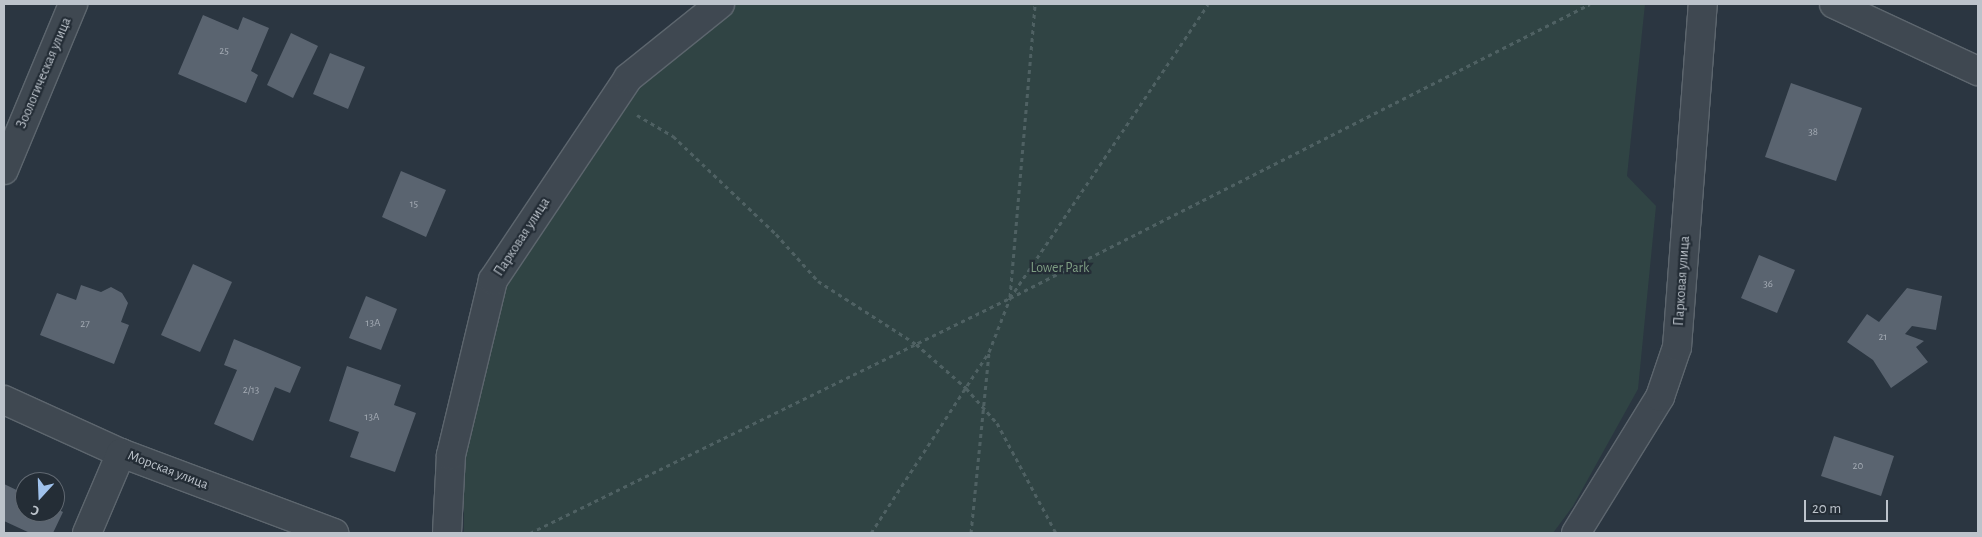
<!DOCTYPE html>
<meta charset="utf-8">
<style>
body{margin:0}
#map{position:relative;width:1982px;height:537px;overflow:hidden;background:#2b3641;font-family:"Alegreya Sans",sans-serif}
div>[style]{position:absolute}
[style*='--x']{left:calc(var(--x)*1px);top:calc(var(--y)*1px);width:calc(var(--w)*1px);rotate:calc(var(--a)*1deg)}
.green>*{inset:0;background:#304444}
.building>*{inset:0;background:#5a6470}
.path>*{height:3px;margin-top:-1.5px;transform-origin:0;background:repeating-linear-gradient(90deg,#4f6163 0 4px,transparent 0 8px)}
.roads{filter:drop-shadow(1px 0 #5d666e) drop-shadow(-1px 0 #5d666e) drop-shadow(0 1px #5d666e) drop-shadow(0 -1px #5d666e)}
.minor>*{height:28px;margin:-14px;padding:0 14px;transform-origin:14px;border-radius:14px;background:#3f4851}
span{translate:-50% -50%;white-space:nowrap;text-align:center;line-height:1.15;-webkit-text-stroke:4.5px #242d36;paint-order:stroke}
.number-label{font-size:11px;color:#a4abb4}
.number-label span{-webkit-text-stroke-width:0}
.street-label{font-size:14px;color:#bcc3cb}
.park-label{font-size:14px;color:#7e9d83}
.frame{position:absolute;inset:0;border:5px solid #bcc3cb;pointer-events:none}
.north{position:absolute;left:15px;top:472px;width:50px;height:50px;box-sizing:border-box;background:#242d36;border:1px solid #616972;border-radius:50%;rotate:200deg;font-size:14px;font-weight:700;line-height:20px;text-align:center;color:#bcc3cb}
.north::after{content:'';display:block;margin:auto;width:18px;height:22px;background:#a0c2ec;clip-path:polygon(50% 0,100% 100%,50% 72%,0 100%)}
.scale{position:absolute;left:1804px;top:500px;width:84px;height:22px;box-sizing:border-box;border:2px solid #bcc3cb;border-top:0;padding-left:6px;font-size:15px;line-height:18px;white-space:nowrap;color:#bcc3cb;-webkit-text-stroke:4px #242d36;paint-order:stroke}
</style>
<div id="map">
<div class="green">
<i style="clip-path:polygon(733px 4px,1645px 4px,1627px 176px,1656px 206px,1638px 389px,1573px 506px,1553px 533px,464px 533px,464px 459px,509px 275px,628px 92px)"></i>
</div>
<div class="building">
<i style="clip-path:polygon(203px 15px,238px 30px,243px 17px,269px 28px,251px 71px,258px 75px,246px 103px,178px 74px)"></i>
<i style="clip-path:polygon(291px 33px,318px 46px,293px 98px,267px 85px)"></i>
<i style="clip-path:polygon(330px 53px,365px 67px,348px 109px,313px 94px)"></i>
<i style="clip-path:polygon(1791px 83px,1862px 108px,1836px 181px,1765px 157px)"></i>
<i style="clip-path:polygon(401px 171px,446px 190px,426px 237px,382px 217px)"></i>
<i style="clip-path:polygon(1759px 255px,1795px 270px,1777px 313px,1741px 298px)"></i>
<i style="clip-path:polygon(193px 264px,232px 282px,200px 352px,161px 335px)"></i>
<i style="clip-path:polygon(81px 285px,101px 292px,111px 287px,122px 293px,128px 303px,121px 322px,129px 325px,114px 364px,40px 335px,57px 293px,76px 300px)"></i>
<i style="clip-path:polygon(1907px 288px,1942px 296px,1936px 330px,1912px 326px,1905px 334px,1924px 341px,1916px 347px,1928px 362px,1891px 388px,1873px 360px,1847px 342px,1867px 314px,1879px 322px)"></i>
<i style="clip-path:polygon(366px 296px,397px 309px,381px 350px,349px 338px)"></i>
<i style="clip-path:polygon(234px 339px,301px 367px,290px 393px,275px 387px,253px 441px,214px 424px,237px 370px,224px 365px)"></i>
<i style="clip-path:polygon(347px 366px,401px 385px,394px 405px,416px 413px,395px 472px,350px 457px,359px 432px,329px 421px)"></i>
<i style="clip-path:polygon(1834px 436px,1894px 456px,1881px 496px,1821px 476px)"></i>
<i style="clip-path:polygon(4px 484px,25px 494px,25px 512px,55px 512px,55px 508px,63px 512px,53px 533px,30px 533px,4px 521px)"></i>
</div>
<div class="path">
<i style="--x:637;--y:115;--w:42;--a:30.3"></i>
<i style="--x:673;--y:136;--w:142;--a:43.6"></i>
<i style="--x:776;--y:234;--w:63;--a:48.2"></i>
<i style="--x:818;--y:281;--w:117;--a:32.7"></i>
<i style="--x:916;--y:344;--w:67;--a:41.3"></i>
<i style="--x:966;--y:388;--w:47;--a:48.5"></i>
<i style="--x:997;--y:423;--w:125;--a:61.8"></i>
<i style="--x:1010;--y:297;--w:294;--a:-85.1"></i>
<i style="--x:530;--y:533;--w:534;--a:-26.09"></i>
<i style="--x:1010;--y:298;--w:650;--a:-26.88"></i>
<i style="--x:871;--y:533;--w:216;--a:-56.9"></i>
<i style="--x:971;--y:533;--w:182;--a:-84.3"></i>
<i style="--x:989;--y:352;--w:58;--a:-68.7"></i>
<i style="--x:1010;--y:298;--w:354;--a:-56"></i>
</div>
<div class="roads">
<div class="minor">
<i style="--x:1834;--y:4;--w:159;--a:25"></i>
<i style="--x:4;--y:170;--w:180;--a:-67.4"></i>
<i style="--x:4;--y:400;--w:128;--a:24.4"></i>
<i style="--x:121;--y:453;--w:228;--a:20.6"></i>
<i style="--x:87;--y:533;--w:87;--a:-67"></i>
<i style="--x:447;--y:533;--w:78;--a:-87.1"></i>
<i style="--x:451;--y:455;--w:180;--a:-76.5"></i>
<i style="--x:493;--y:280;--w:243;--a:-56.2"></i>
<i style="--x:628;--y:78;--w:118;--a:-38.8"></i>
<i style="--x:1576;--y:533;--w:160;--a:-58.3"></i>
<i style="--x:1660;--y:397;--w:53;--a:-71.2"></i>
<i style="--x:1677;--y:347;--w:344;--a:-85.7"></i>
</div>
</div>
<div class="number-label">
<span style="left:224px;top:51px">25</span>
<span style="left:1813px;top:132px">38</span>
<span style="left:414px;top:204px">15</span>
<span style="left:1768px;top:284px">36</span>
<span style="left:373px;top:323px">13А</span>
<span style="left:85px;top:324px">27</span>
<span style="left:1883px;top:337px">21</span>
<span style="left:251px;top:390px">2/13</span>
<span style="left:372px;top:417px">13А</span>
<span style="left:1858px;top:466px">20</span>
</div>
<div class="street-label">
<span style="left:44px;top:73px;rotate:-67deg">Зоологическая улица</span>
<span style="left:522px;top:237px;rotate:-57deg">Парковая улица</span>
<span style="left:1682px;top:281px;rotate:-86deg">Парковая улица</span>
<span style="left:168px;top:470px;rotate:21deg">Морская улица</span>
</div>
<div class="park-label">
<span style="left:1060px;top:268px">Lower Park</span>
</div>
<div class="frame"></div>
<div class="north">С</div>
<div class="scale">20 m</div>
</div>
